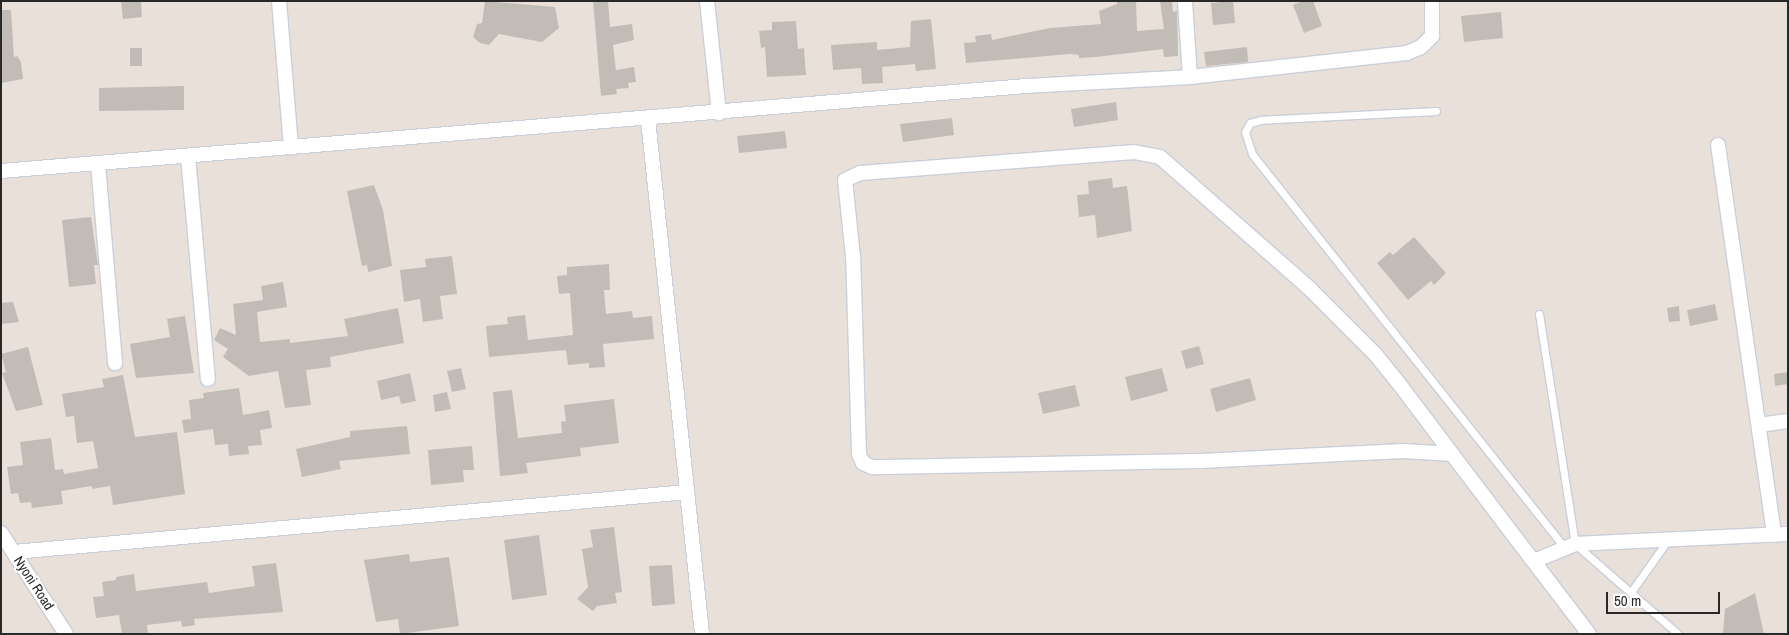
<!DOCTYPE html>
<style>
body{margin:0}
#map{position:relative;width:1789px;height:635px;overflow:hidden;background:#eae0da;font-family:"Archivo Narrow",sans-serif}
div>[style]{position:absolute}
[style*='--x']{left:calc(var(--x)*1px);top:calc(var(--y)*1px);width:calc(var(--w)*1px);rotate:calc(var(--a)*1deg)}
.building>*{inset:0;background:#c2bcb6}
.roads{filter:drop-shadow(1px 0 #c9ced9) drop-shadow(-1px 0 #c9ced9) drop-shadow(0 1px #c9ced9) drop-shadow(0 -1px #c9ced9)}
.service>*{height:7px;margin:-3.5px;padding:0 3.5px;transform-origin:3.5px;border-radius:3.5px;background:#fff}
.minor>*{height:14px;margin:-7px;padding:0 7px;transform-origin:7px;border-radius:7px;background:#fff}
span{translate:-50% -50%;white-space:nowrap;text-align:center;line-height:1.15;-webkit-text-stroke:4px #fff;paint-order:stroke}
.street-label{font-size:14px;color:#282828}
.frame{position:absolute;inset:0;border:2px solid #282828;pointer-events:none}
.scale{position:absolute;left:1606px;top:592px;width:114px;height:22px;box-sizing:border-box;border:2px solid #282828;border-top:0;padding-left:6px;font-size:15px;line-height:18px;white-space:nowrap;color:#282828;-webkit-text-stroke:4px #fff;paint-order:stroke}
</style>
<div id="map">
<div class="building">
<i style="clip-path:polygon(121px 1px,141px 1px,142px 17px,123px 19px)"></i>
<i style="clip-path:polygon(485px 1px,555px 7px,559px 28px,542px 42px,499px 34px,489px 45px,480px 43px,473px 37px,477px 24px,482px 23px)"></i>
<i style="clip-path:polygon(593px 1px,608px 1px,610px 27px,632px 24px,634px 40px,613px 45px,616px 70px,634px 67px,636px 82px,628px 83px,629px 88px,616px 89px,617px 94px,601px 96px)"></i>
<i style="clip-path:polygon(1117px 1px,1136px 1px,1137px 31px,1164px 29px,1160px 1px,1172px 1px,1173px 12px,1177px 11px,1178px 56px,1164px 57px,1163px 49px,1096px 57px,1079px 58px,1079px 55px,1070px 54px,966px 63px,964px 43px,976px 42px,975px 36px,991px 34px,992px 40px,1050px 28px,1101px 24px,1099px 11px,1117px 4px)"></i>
<i style="clip-path:polygon(1233px 1px,1235px 23px,1213px 25px,1211px 3px)"></i>
<i style="clip-path:polygon(1303px 1px,1313px 1px,1322px 26px,1304px 33px,1293px 5px)"></i>
<i style="clip-path:polygon(1px 10px,11px 10px,14px 57px,17px 56px,21px 62px,23px 79px,1px 83px)"></i>
<i style="clip-path:polygon(1501px 12px,1503px 38px,1464px 42px,1461px 16px)"></i>
<i style="clip-path:polygon(931px 19px,936px 69px,916px 71px,915px 64px,882px 67px,883px 83px,862px 84px,861px 68px,833px 70px,831px 45px,877px 42px,877px 50px,910px 47px,911px 21px)"></i>
<i style="clip-path:polygon(796px 21px,798px 49px,804px 48px,806px 75px,767px 77px,765px 47px,761px 48px,759px 31px,772px 30px,772px 22px)"></i>
<i style="clip-path:polygon(1247px 47px,1248px 62px,1206px 66px,1204px 52px)"></i>
<i style="clip-path:polygon(130px 48px,142px 48px,142px 66px,130px 66px)"></i>
<i style="clip-path:polygon(184px 86px,184px 110px,99px 111px,99px 88px)"></i>
<i style="clip-path:polygon(1116px 102px,1118px 120px,1074px 127px,1071px 109px)"></i>
<i style="clip-path:polygon(952px 118px,954px 135px,903px 142px,900px 124px)"></i>
<i style="clip-path:polygon(785px 131px,787px 148px,739px 153px,737px 136px)"></i>
<i style="clip-path:polygon(1112px 178px,1113px 188px,1127px 186px,1132px 231px,1097px 238px,1095px 215px,1079px 217px,1077px 195px,1089px 194px,1088px 181px)"></i>
<i style="clip-path:polygon(374px 185px,383px 210px,392px 266px,368px 272px,367px 265px,362px 266px,347px 191px)"></i>
<i style="clip-path:polygon(91px 217px,98px 265px,94px 265px,96px 284px,69px 287px,62px 220px)"></i>
<i style="clip-path:polygon(1414px 237px,1446px 273px,1434px 285px,1431px 281px,1408px 300px,1377px 263px,1390px 252px,1393px 255px)"></i>
<i style="clip-path:polygon(452px 256px,457px 294px,440px 296px,443px 319px,423px 322px,420px 299px,404px 302px,400px 270px,426px 267px,425px 259px)"></i>
<i style="clip-path:polygon(609px 264px,610px 290px,604px 290px,606px 314px,632px 311px,633px 318px,652px 316px,654px 339px,603px 344px,605px 367px,589px 368px,589px 363px,568px 365px,566px 350px,489px 357px,486px 326px,508px 324px,507px 317px,525px 315px,528px 340px,573px 335px,570px 293px,559px 294px,557px 276px,567px 275px,567px 267px)"></i>
<i style="clip-path:polygon(283px 282px,287px 307px,257px 312px,260px 342px,290px 339px,290px 343px,348px 336px,344px 319px,398px 308px,404px 343px,330px 357px,331px 367px,306px 370px,311px 405px,285px 408px,278px 371px,249px 376px,223px 357px,228px 349px,214px 340px,220px 328px,236px 335px,233px 304px,263px 300px,261px 286px)"></i>
<i style="clip-path:polygon(13px 302px,19px 322px,1px 324px,1px 303px)"></i>
<i style="clip-path:polygon(1715px 304px,1718px 320px,1690px 326px,1687px 310px)"></i>
<i style="clip-path:polygon(1679px 306px,1680px 321px,1669px 322px,1667px 308px)"></i>
<i style="clip-path:polygon(185px 316px,194px 373px,136px 378px,130px 344px,170px 337px,167px 319px)"></i>
<i style="clip-path:polygon(1199px 346px,1204px 364px,1186px 369px,1181px 351px)"></i>
<i style="clip-path:polygon(28px 347px,43px 405px,16px 411px,2px 373px,6px 372px,1px 354px)"></i>
<i style="clip-path:polygon(461px 368px,466px 389px,452px 392px,447px 371px)"></i>
<i style="clip-path:polygon(1162px 368px,1168px 391px,1131px 401px,1125px 377px)"></i>
<i style="clip-path:polygon(1788px 372px,1788px 384px,1775px 386px,1774px 374px)"></i>
<i style="clip-path:polygon(410px 373px,416px 401px,401px 404px,399px 396px,381px 400px,377px 381px)"></i>
<i style="clip-path:polygon(123px 375px,135px 437px,177px 432px,185px 494px,113px 505px,110px 486px,92px 489px,92px 486px,61px 491px,63px 504px,32px 508px,31px 502px,20px 503px,18px 493px,11px 494px,7px 467px,23px 465px,20px 442px,51px 438px,55px 470px,63px 469px,64px 474px,98px 468px,93px 441px,77px 443px,74px 416px,66px 417px,62px 394px,104px 387px,102px 379px)"></i>
<i style="clip-path:polygon(1250px 378px,1256px 400px,1216px 412px,1210px 389px)"></i>
<i style="clip-path:polygon(1075px 385px,1080px 406px,1043px 414px,1038px 393px)"></i>
<i style="clip-path:polygon(239px 388px,243px 415px,269px 410px,272px 428px,260px 430px,262px 445px,248px 446px,249px 454px,229px 456px,228px 444px,215px 445px,213px 429px,184px 433px,182px 420px,191px 419px,189px 400px,204px 398px,203px 393px)"></i>
<i style="clip-path:polygon(512px 390px,518px 438px,562px 433px,561px 422px,566px 421px,564px 405px,614px 399px,619px 443px,580px 448px,581px 456px,526px 463px,528px 473px,500px 476px,493px 392px)"></i>
<i style="clip-path:polygon(447px 392px,451px 409px,435px 412px,433px 395px)"></i>
<i style="clip-path:polygon(407px 426px,410px 454px,339px 461px,341px 469px,302px 477px,296px 449px,350px 437px,350px 431px)"></i>
<i style="clip-path:polygon(472px 446px,474px 470px,463px 470px,464px 482px,431px 485px,428px 450px)"></i>
<i style="clip-path:polygon(614px 527px,622px 592px,615px 593px,617px 603px,597px 606px,593px 611px,577px 599px,588px 587px,582px 549px,593px 547px,590px 530px)"></i>
<i style="clip-path:polygon(539px 535px,547px 595px,512px 600px,504px 540px)"></i>
<i style="clip-path:polygon(409px 554px,410px 562px,449px 557px,459px 626px,400px 634px,398px 619px,376px 622px,364px 560px)"></i>
<i style="clip-path:polygon(276px 563px,283px 612px,194px 619px,195px 625px,182px 627px,181px 621px,147px 625px,148px 634px,122px 634px,119px 615px,96px 618px,93px 597px,104px 596px,102px 582px,116px 580px,116px 577px,134px 574px,136px 591px,207px 582px,209px 593px,255px 586px,252px 566px)"></i>
<i style="clip-path:polygon(672px 565px,675px 604px,652px 606px,649px 566px)"></i>
<i style="clip-path:polygon(1755px 593px,1764px 634px,1723px 634px,1725px 609px)"></i>
</div>
<div class="roads">
<div class="service">
<i style="--x:1436;--y:111;--w:175;--a:177.1"></i>
<i style="--x:1261;--y:120;--w:11;--a:165"></i>
<i style="--x:1250;--y:123;--w:10;--a:119"></i>
<i style="--x:1245;--y:132;--w:23;--a:72"></i>
<i style="--x:1252;--y:154;--w:502;--a:51.55"></i>
<i style="--x:1539;--y:314;--w:233;--a:81.1"></i>
<i style="--x:1575;--y:544;--w:137;--a:41.1"></i>
<i style="--x:1631;--y:592;--w:64;--a:-54.6"></i>
</div>
<div class="minor">
<i style="--x:279;--y:1;--w:147;--a:85.3"></i>
<i style="--x:707;--y:1;--w:113;--a:83.9"></i>
<i style="--x:1190;--y:77;--w:218;--a:-6.3"></i>
<i style="--x:1407;--y:53;--w:15;--a:-23"></i>
<i style="--x:1421;--y:47;--w:16;--a:-45"></i>
<i style="--x:1432;--y:36;--w:35;--a:-90"></i>
<i style="--x:648;--y:119;--w:518;--a:84.01"></i>
<i style="--x:1718;--y:145;--w:394;--a:81.8"></i>
<i style="--x:188;--y:156;--w:224;--a:84.9"></i>
<i style="--x:98;--y:164;--w:200;--a:85.1"></i>
<i style="--x:1;--y:171;--w:1029;--a:-4.74"></i>
<i style="--x:1026;--y:86;--w:164;--a:-3.1"></i>
<i style="--x:1190;--y:77;--w:76;--a:-93.8"></i>
<i style="--x:1759;--y:425;--w:29;--a:-8"></i>
<i style="--x:1452;--y:454;--w:49;--a:-176.5"></i>
<i style="--x:1403;--y:451;--w:208;--a:177.2"></i>
<i style="--x:1195;--y:461;--w:323;--a:178.9"></i>
<i style="--x:872;--y:467;--w:10;--a:-156"></i>
<i style="--x:863;--y:463;--w:10;--a:-114"></i>
<i style="--x:859;--y:454;--w:197;--a:-91.7"></i>
<i style="--x:853;--y:257;--w:77;--a:-95.9"></i>
<i style="--x:845;--y:180;--w:17;--a:-25"></i>
<i style="--x:860;--y:173;--w:275;--a:-4.4"></i>
<i style="--x:1134;--y:152;--w:26;--a:11"></i>
<i style="--x:1160;--y:157;--w:200;--a:41.3"></i>
<i style="--x:1310;--y:289;--w:92;--a:45"></i>
<i style="--x:1375;--y:354;--w:35;--a:51"></i>
<i style="--x:1397;--y:381;--w:91;--a:53"></i>
<i style="--x:1452;--y:454;--w:131;--a:52.8"></i>
<i style="--x:1531;--y:558;--w:96;--a:52.7"></i>
<i style="--x:1;--y:533;--w:120;--a:57.2"></i>
<i style="--x:14;--y:552;--w:676;--a:-5.09"></i>
<i style="--x:1534;--y:561;--w:44;--a:-22.5"></i>
<i style="--x:1575;--y:544;--w:213;--a:-2.7"></i>
</div>
</div>
<div class="street-label">
<span style="left:34px;top:583px;rotate:57deg">Nyoni Road</span>
</div>
<div class="frame"></div>
<div class="scale">50 m</div>
</div>
